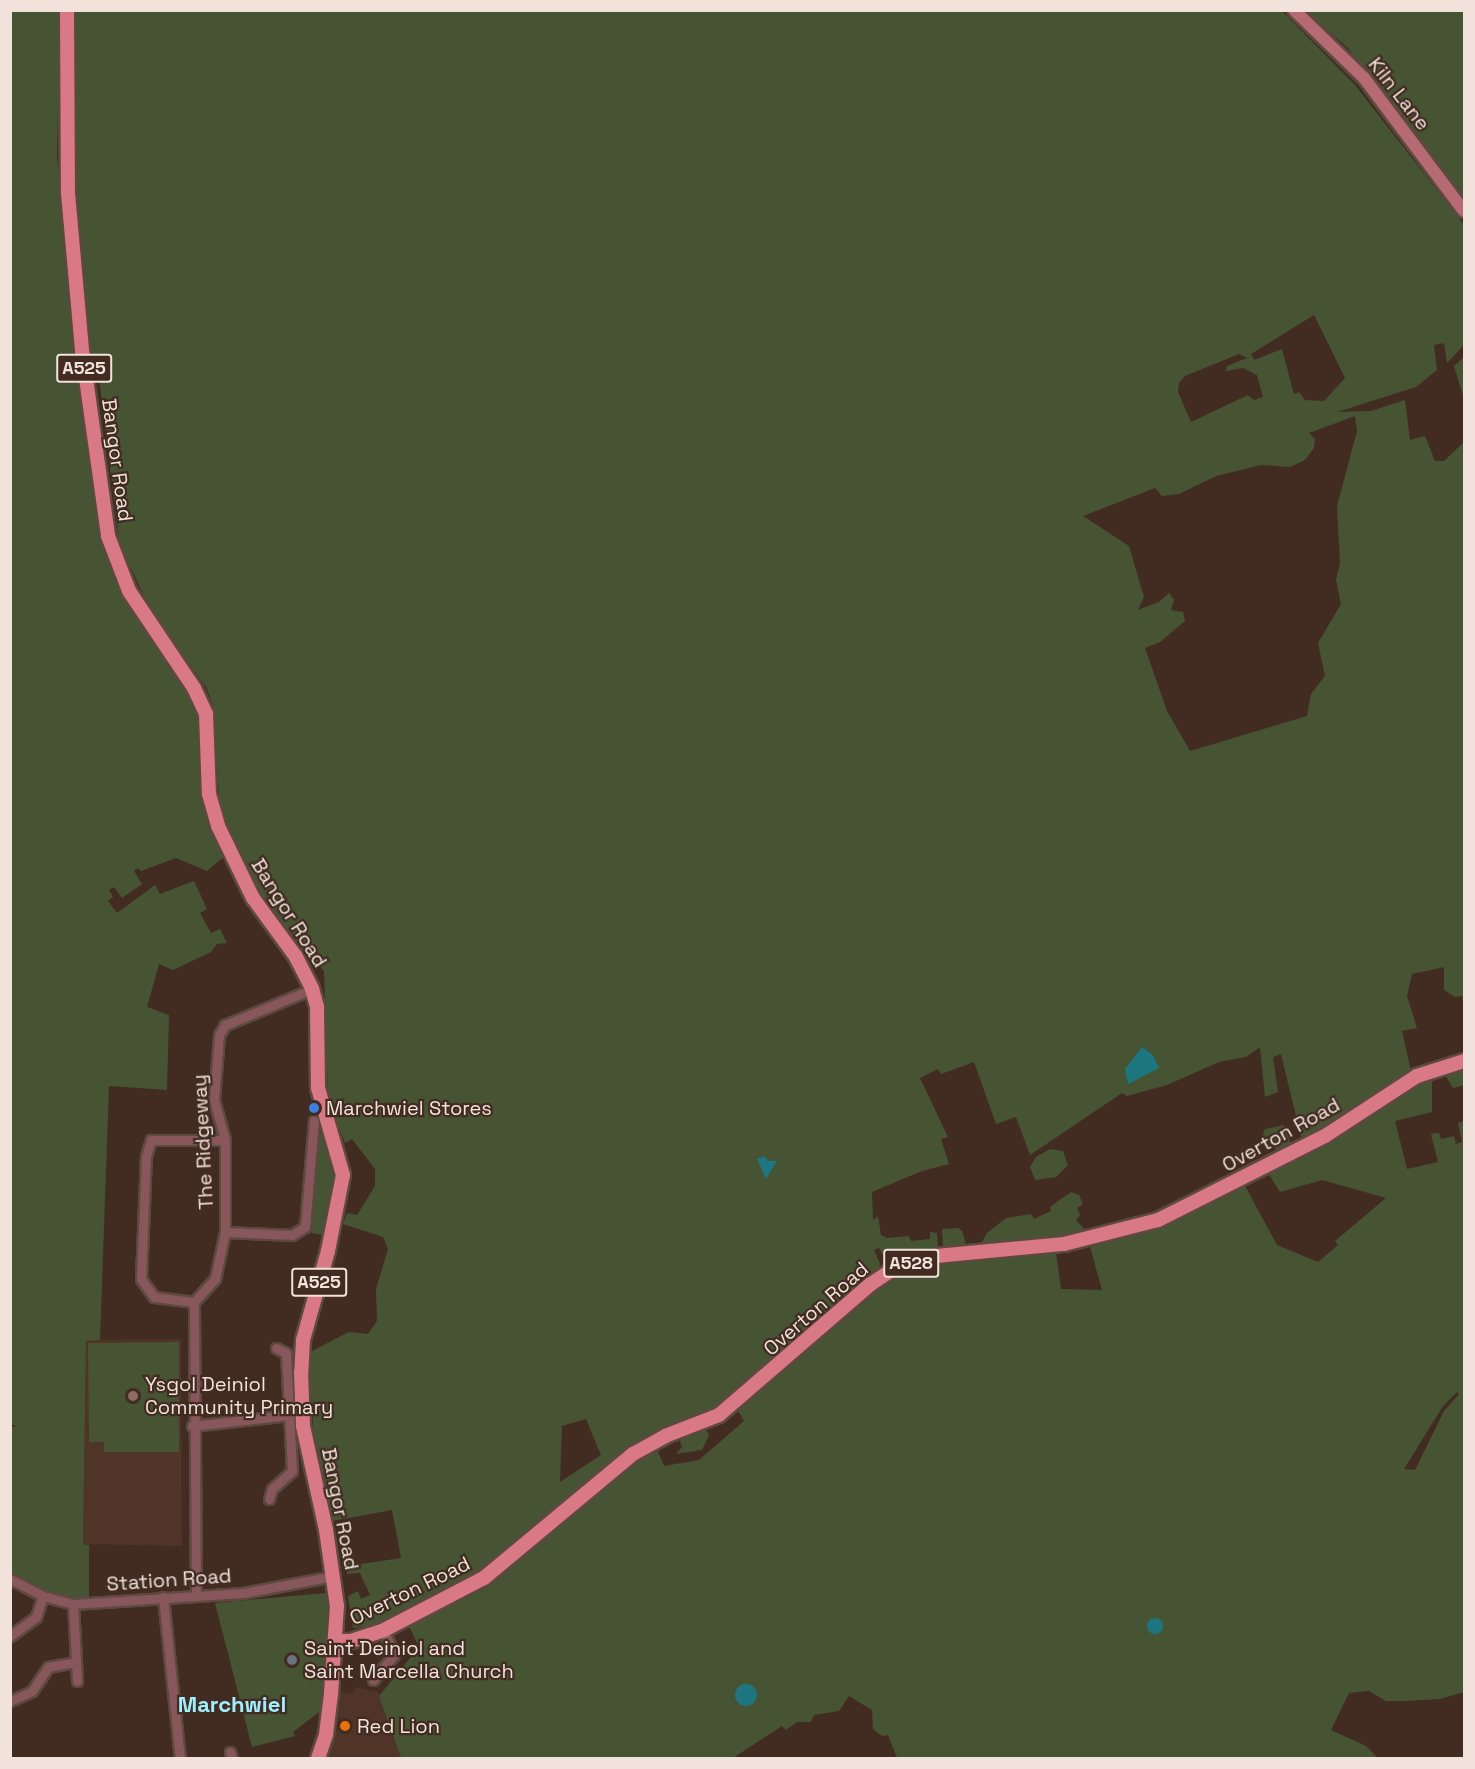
<!DOCTYPE html>
<style>
body{margin:0}
#map{position:relative;width:1475px;height:1769px;overflow:hidden;background:#422c22;font-family:"Space Grotesk",sans-serif}
div>[style]{position:absolute}
[style*='--x']{left:calc(var(--x)*1px);top:calc(var(--y)*1px);width:calc(var(--w)*1px);rotate:calc(var(--a)*1deg)}
.built>*{inset:0;background:#4f3427}
.green>*{inset:0;background:#465433}
.water>*{inset:0;background:#1e7681}
.round{border-radius:50%}
.roads{filter:drop-shadow(2px 0 #5e4940) drop-shadow(-2px 0 #5e4940) drop-shadow(0 2px #5e4940) drop-shadow(0 -2px #5e4940)}
.minor>*{height:9px;margin:-4.5px;padding:0 4.5px;transform-origin:4.5px;border-radius:4.5px;background:#87575c}
.secondary>*{height:12px;margin:-6px;padding:0 6px;transform-origin:6px;border-radius:6px;background:#b56a74}
.primary>*{height:14px;margin:-7px;padding:0 7px;transform-origin:7px;border-radius:7px;background:#d97985}
.dots>*{width:16px;height:16px;translate:-50% -50%;box-sizing:border-box;border:3px solid #422c22;border-radius:50%}
span{translate:-50% -50%;white-space:nowrap;text-align:center;line-height:1.15;-webkit-text-stroke:4.5px #422c22;paint-order:stroke}
.shield-label span{padding:2px 4px;background:#422c22;border:2px solid;border-radius:4px;-webkit-text-stroke-width:0}
.shield-label{font-size:18px;color:#f1e2dc;font-weight:700}
.street-label{font-size:20px;color:#f1e2dc}
.poi-label{font-size:20px;color:#f1e2dc}
.left{translate:0 -50%;text-align:left}
.quarter-label{font-size:22px;color:#a0eeff;font-weight:700}
.frame{position:absolute;inset:0;border:12px solid #f1e2dc;pointer-events:none}
</style>
<div id="map">
<div class="built">
<i style="clip-path:polygon(181px 1339px,182px 1546px,83px 1544px,86px 1340px)"></i>
<i style="clip-path:polygon(355px 1687px,378px 1692px,401px 1758px,325px 1758px,338px 1691px,353px 1694px)"></i>
</div>
<div class="green">
<i style="clip-path:polygon(11px 11px,60px 11px,57px 157px,70px 262px,70px 310px,94px 493px,109px 559px,136px 614px,194px 703px,204px 730px,226px 855px,207px 871px,176px 858px,141px 871px,138px 868px,134px 871px,142px 884px,122px 898px,114px 887px,109px 890px,113px 897px,108px 901px,117px 913px,155px 885px,160px 894px,194px 881px,207px 909px,200px 913px,211px 933px,220px 929px,227px 943px,217px 944px,211px 952px,173px 970px,159px 964px,147px 1007px,169px 1015px,167px 1090px,109px 1086px,100px 1340px,86px 1341px,83px 1544px,89px 1545px,89px 1601px,60px 1598px,11px 1577px,10px 1427px,17px 1426px,10px 1424px)"></i>
<i style="clip-path:polygon(evenodd,76px 11px,1282px 11px,1355px 85px,1464px 225px,1464px 345px,1447px 363px,1444px 343px,1434px 345px,1437px 370px,1416px 387px,1337px 412px,1371px 411px,1405px 400px,1410px 440px,1425px 436px,1435px 461px,1444px 461px,1464px 442px,1464px 1009px,1462px 996px,1455px 997px,1444px 990px,1444px 967px,1412px 974px,1407px 996px,1417px 1028px,1402px 1031px,1411px 1071px,1337px 1123px,1302px 1141px,1281px 1054px,1273px 1057px,1278px 1092px,1265px 1097px,1260px 1047px,1246px 1057px,1219px 1062px,1167px 1085px,1127px 1096px,1122px 1093px,1030px 1155px,1016px 1117px,996px 1124px,974px 1062px,941px 1074px,938px 1069px,920px 1078px,948px 1137px,941px 1139px,949px 1164px,922px 1171px,872px 1192px,873px 1220px,878px 1216px,881px 1235px,887px 1238px,909px 1236px,911px 1241px,930px 1239px,930px 1232px,937px 1233px,938px 1249px,892px 1259px,882px 1254px,879px 1248px,874px 1250px,880px 1264px,877px 1273px,725px 1405px,640px 1440px,492px 1567px,388px 1625px,353px 1628px,348px 1596px,358px 1591px,361px 1599px,370px 1595px,360px 1573px,347px 1574px,345px 1552px,351px 1551px,355px 1565px,401px 1558px,392px 1510px,332px 1521px,329px 1519px,314px 1440px,308px 1353px,349px 1332px,368px 1334px,377px 1321px,376px 1289px,388px 1249px,383px 1237px,343px 1224px,347px 1213px,357px 1215px,375px 1186px,375px 1169px,352px 1139px,345px 1143px,328px 1099px,324px 971px,273px 918px,237px 849px,220px 808px,213px 705px,206px 687px,148px 605px,119px 542px,99px 377px,91px 367px,73px 150px,76px 11px,1314px 315px,1345px 378px,1324px 401px,1305px 400px,1299px 392px,1294px 394px,1282px 349px,1254px 360px,1251px 354px,1314px 315px,76px 11px,1239px 354px,1247px 358px,1227px 366px,1226px 371px,1243px 368px,1257px 375px,1263px 397px,1254px 400px,1248px 395px,1191px 422px,1178px 392px,1179px 383px,1185px 376px,1239px 354px,76px 11px,1355px 416px,1357px 431px,1337px 506px,1340px 563px,1336px 580px,1341px 604px,1318px 643px,1325px 676px,1311px 694px,1307px 716px,1190px 751px,1167px 711px,1145px 648px,1160px 642px,1185px 621px,1183px 612px,1171px 610px,1174px 600px,1169px 593px,1159px 602px,1138px 610px,1144px 597px,1129px 546px,1083px 516px,1155px 488px,1162px 496px,1179px 494px,1216px 476px,1261px 465px,1290px 467px,1305px 460px,1314px 448px,1315px 439px,1309px 433px,1355px 416px,76px 11px,586px 1419px,601px 1455px,560px 1482px,562px 1426px,586px 1419px)"></i>
<i style="clip-path:polygon(1305px 11px,1464px 11px,1464px 205px,1347px 47px)"></i>
<i style="clip-path:polygon(1464px 357px,1464px 399px,1454px 366px)"></i>
<i style="clip-path:polygon(1464px 1069px,1464px 1085px,1453px 1088px,1445px 1075px)"></i>
<i style="clip-path:polygon(evenodd,1432px 1076px,1432px 1112px,1395px 1121px,1407px 1169px,1438px 1162px,1431px 1134px,1439px 1133px,1441px 1139px,1454px 1136px,1456px 1144px,1462px 1142px,1458px 1123px,1464px 1121px,1464px 1692px,1440px 1699px,1406px 1701px,1386px 1701px,1369px 1691px,1349px 1693px,1331px 1730px,1366px 1746px,1378px 1758px,897px 1758px,888px 1735px,882px 1736px,873px 1729px,872px 1710px,849px 1696px,839px 1711px,814px 1715px,811px 1722px,797px 1722px,786px 1730px,782px 1726px,733px 1758px,401px 1758px,379px 1696px,419px 1647px,409px 1626px,490px 1586px,618px 1475px,657px 1449px,664px 1466px,699px 1460px,744px 1421px,738px 1411px,895px 1276px,923px 1265px,951px 1260px,1056px 1252px,1061px 1289px,1102px 1290px,1090px 1247px,1175px 1222px,1244px 1184px,1277px 1245px,1318px 1262px,1338px 1245px,1335px 1241px,1386px 1198px,1322px 1180px,1280px 1192px,1268px 1173px,1348px 1132px,1432px 1076px,1457px 1392px,1459px 1394px,1444px 1411px,1415px 1470px,1404px 1469px,1443px 1406px,1457px 1392px)"></i>
<i style="clip-path:polygon(316px 1117px,321px 1119px,338px 1171px,328px 1236px,312px 1233px)"></i>
<i style="clip-path:polygon(1284px 1125px,1292px 1146px,1279px 1152px,1261px 1138px,1265px 1129px)"></i>
<i style="clip-path:polygon(1050px 1149px,1063px 1151px,1068px 1165px,1056px 1177px,1035px 1180px,1030px 1167px,1036px 1157px)"></i>
<i style="clip-path:polygon(1071px 1192px,1079px 1195px,1083px 1204px,1077px 1208px,1080px 1215px,1076px 1220px,1086px 1231px,1081px 1235px,981px 1244px,987px 1233px,1006px 1218px,1031px 1214px,1034px 1219px,1051px 1211px,1050px 1207px)"></i>
<i style="clip-path:polygon(958px 1228px,962px 1231px,966px 1244px,943px 1247px,942px 1229px)"></i>
<i style="clip-path:polygon(179px 1342px,179px 1452px,104px 1452px,104px 1442px,89px 1442px,88px 1343px)"></i>
<i style="clip-path:polygon(706px 1430px,709px 1435px,702px 1450px,676px 1454px,682px 1447px,679px 1438px)"></i>
<i style="clip-path:polygon(326px 1593px,332px 1633px,323px 1709px,293px 1732px,295px 1736px,252px 1747px,215px 1603px)"></i>
</div>
<div class="water">
<i style="clip-path:polygon(1142px 1047px,1153px 1055px,1159px 1068px,1128px 1084px,1125px 1069px)"></i>
<i style="clip-path:polygon(765px 1156px,768px 1161px,777px 1161px,766px 1179px,757px 1159px)"></i>
<i class="round" style="left:1147px;top:1618px;width:16px;height:16px"></i>
<i class="round" style="left:735px;top:1684px;width:22px;height:22px"></i>
</div>
<div class="roads">
<div class="minor">
<i style="--x:225;--y:1232;--w:67;--a:2.6"></i>
<i style="--x:292;--y:1235;--w:15;--a:-32"></i>
<i style="--x:305;--y:1227;--w:107;--a:-85.2"></i>
<i style="--x:194;--y:1302;--w:40;--a:-172.9"></i>
<i style="--x:154;--y:1297;--w:22;--a:-126"></i>
<i style="--x:141;--y:1279;--w:123;--a:-87.7"></i>
<i style="--x:146;--y:1156;--w:17;--a:-73"></i>
<i style="--x:151;--y:1140;--w:74;--a:0"></i>
<i style="--x:192;--y:1426;--w:98;--a:-6.5"></i>
<i style="--x:269;--y:1499;--w:10;--a:-73"></i>
<i style="--x:272;--y:1489;--w:27;--a:-42"></i>
<i style="--x:292;--y:1471;--w:118;--a:-92.9"></i>
<i style="--x:286;--y:1353;--w:11;--a:-153"></i>
<i style="--x:10;--y:1579;--w:37;--a:27"></i>
<i style="--x:43;--y:1596;--w:31;--a:15"></i>
<i style="--x:73;--y:1604;--w:170;--a:-3.7"></i>
<i style="--x:243;--y:1593;--w:93;--a:-10.6"></i>
<i style="--x:196;--y:1596;--w:294;--a:-90.4"></i>
<i style="--x:194;--y:1302;--w:31;--a:-48"></i>
<i style="--x:215;--y:1279;--w:48;--a:-78"></i>
<i style="--x:225;--y:1232;--w:92;--a:-90"></i>
<i style="--x:225;--y:1140;--w:41;--a:-105.4"></i>
<i style="--x:214;--y:1100;--w:65;--a:-85.6"></i>
<i style="--x:219;--y:1035;--w:12;--a:-59"></i>
<i style="--x:225;--y:1025;--w:94;--a:-22.5"></i>
<i style="--x:163;--y:1597;--w:162;--a:84"></i>
<i style="--x:73;--y:1604;--w:77;--a:87"></i>
<i style="--x:10;--y:1636;--w:32;--a:-36"></i>
<i style="--x:36;--y:1617;--w:22;--a:-72"></i>
<i style="--x:373;--y:1680;--w:33;--a:-50"></i>
<i style="--x:394;--y:1655;--w:27;--a:-112"></i>
<i style="--x:10;--y:1701;--w:24;--a:-24"></i>
<i style="--x:32;--y:1691;--w:29;--a:-56"></i>
<i style="--x:48;--y:1667;--w:28;--a:-10"></i>
<i style="--x:230;--y:1752;--w:6;--a:72"></i>
</div>
<div class="secondary">
<i style="--x:1294;--y:10;--w:98;--a:44.2"></i>
<i style="--x:1364;--y:78;--w:166;--a:53.1"></i>
</div>
<div class="primary">
<i style="--x:67;--y:10;--w:183;--a:89.7"></i>
<i style="--x:68;--y:193;--w:158;--a:84.9"></i>
<i style="--x:82;--y:350;--w:188;--a:82"></i>
<i style="--x:108;--y:536;--w:59;--a:69.1"></i>
<i style="--x:129;--y:591;--w:117;--a:56.2"></i>
<i style="--x:194;--y:688;--w:29;--a:65"></i>
<i style="--x:206;--y:714;--w:80;--a:87.9"></i>
<i style="--x:209;--y:794;--w:33;--a:74"></i>
<i style="--x:218;--y:826;--w:80;--a:64.1"></i>
<i style="--x:253;--y:898;--w:73;--a:53.9"></i>
<i style="--x:296;--y:957;--w:36;--a:63"></i>
<i style="--x:312;--y:989;--w:19;--a:74"></i>
<i style="--x:317;--y:1007;--w:81;--a:89.3"></i>
<i style="--x:318;--y:1088;--w:91;--a:74"></i>
<i style="--x:343;--y:1175;--w:77;--a:101.2"></i>
<i style="--x:328;--y:1251;--w:92;--a:105.7"></i>
<i style="--x:303;--y:1340;--w:33;--a:93"></i>
<i style="--x:301;--y:1373;--w:53;--a:87.8"></i>
<i style="--x:303;--y:1426;--w:107;--a:77.5"></i>
<i style="--x:326;--y:1530;--w:77;--a:81.8"></i>
<i style="--x:337;--y:1606;--w:88;--a:93.9"></i>
<i style="--x:331;--y:1694;--w:41;--a:97"></i>
<i style="--x:326;--y:1735;--w:24;--a:109"></i>
<i style="--x:336;--y:1641;--w:15;--a:0"></i>
<i style="--x:351;--y:1641;--w:35;--a:-18"></i>
<i style="--x:384;--y:1630;--w:113;--a:-27.5"></i>
<i style="--x:484;--y:1578;--w:194;--a:-39.8"></i>
<i style="--x:633;--y:1454;--w:37;--a:-29"></i>
<i style="--x:665;--y:1436;--w:58;--a:-21.3"></i>
<i style="--x:719;--y:1415;--w:201;--a:-40.8"></i>
<i style="--x:871;--y:1284;--w:29;--a:-34"></i>
<i style="--x:895;--y:1268;--w:43;--a:-16.3"></i>
<i style="--x:936;--y:1256;--w:129;--a:-5.4"></i>
<i style="--x:1064;--y:1244;--w:97;--a:-14.3"></i>
<i style="--x:1158;--y:1220;--w:187;--a:-26.7"></i>
<i style="--x:1325;--y:1136;--w:110;--a:-33.1"></i>
<i style="--x:1417;--y:1076;--w:49;--a:-17.7"></i>
</div>
</div>
<div class="dots">
<i style="left:314px;top:1108px;background:#3f7fe0"></i>
<i style="left:133px;top:1396px;background:#8d6e63"></i>
<i style="left:292px;top:1660px;background:#6b7280"></i>
<i style="left:345px;top:1726px;background:#e8710a"></i>
</div>
<div class="shield-label">
<span style="left:84px;top:368px">A525</span>
<span style="left:911px;top:1263px">A528</span>
<span style="left:319px;top:1282px">A525</span>
</div>
<div class="street-label">
<span style="left:1399px;top:94px;rotate:52deg">Kiln Lane</span>
<span style="left:117px;top:460px;rotate:82deg">Bangor Road</span>
<span style="left:289px;top:913px;rotate:58deg">Bangor Road</span>
<span style="left:1281px;top:1135px;rotate:-29deg">Overton Road</span>
<span style="left:203px;top:1142px;rotate:-93deg">The Ridgeway</span>
<span style="left:816px;top:1309px;rotate:-41deg">Overton Road</span>
<span style="left:340px;top:1509px;rotate:79deg">Bangor Road</span>
<span style="left:169px;top:1580px;rotate:-4deg">Station Road</span>
<span style="left:410px;top:1591px;rotate:-26deg">Overton Road</span>
</div>
<div class="poi-label">
<span class="left" style="left:326px;top:1108px">Marchwiel Stores</span>
<span class="left" style="left:145px;top:1396px">Ysgol Deiniol<br>Community Primary</span>
<span class="left" style="left:304px;top:1660px">Saint Deiniol and<br>Saint Marcella Church</span>
<span class="left" style="left:357px;top:1726px">Red Lion</span>
</div>
<div class="quarter-label">
<span style="left:232px;top:1705px">Marchwiel</span>
</div>
<div class="frame"></div>
</div>
